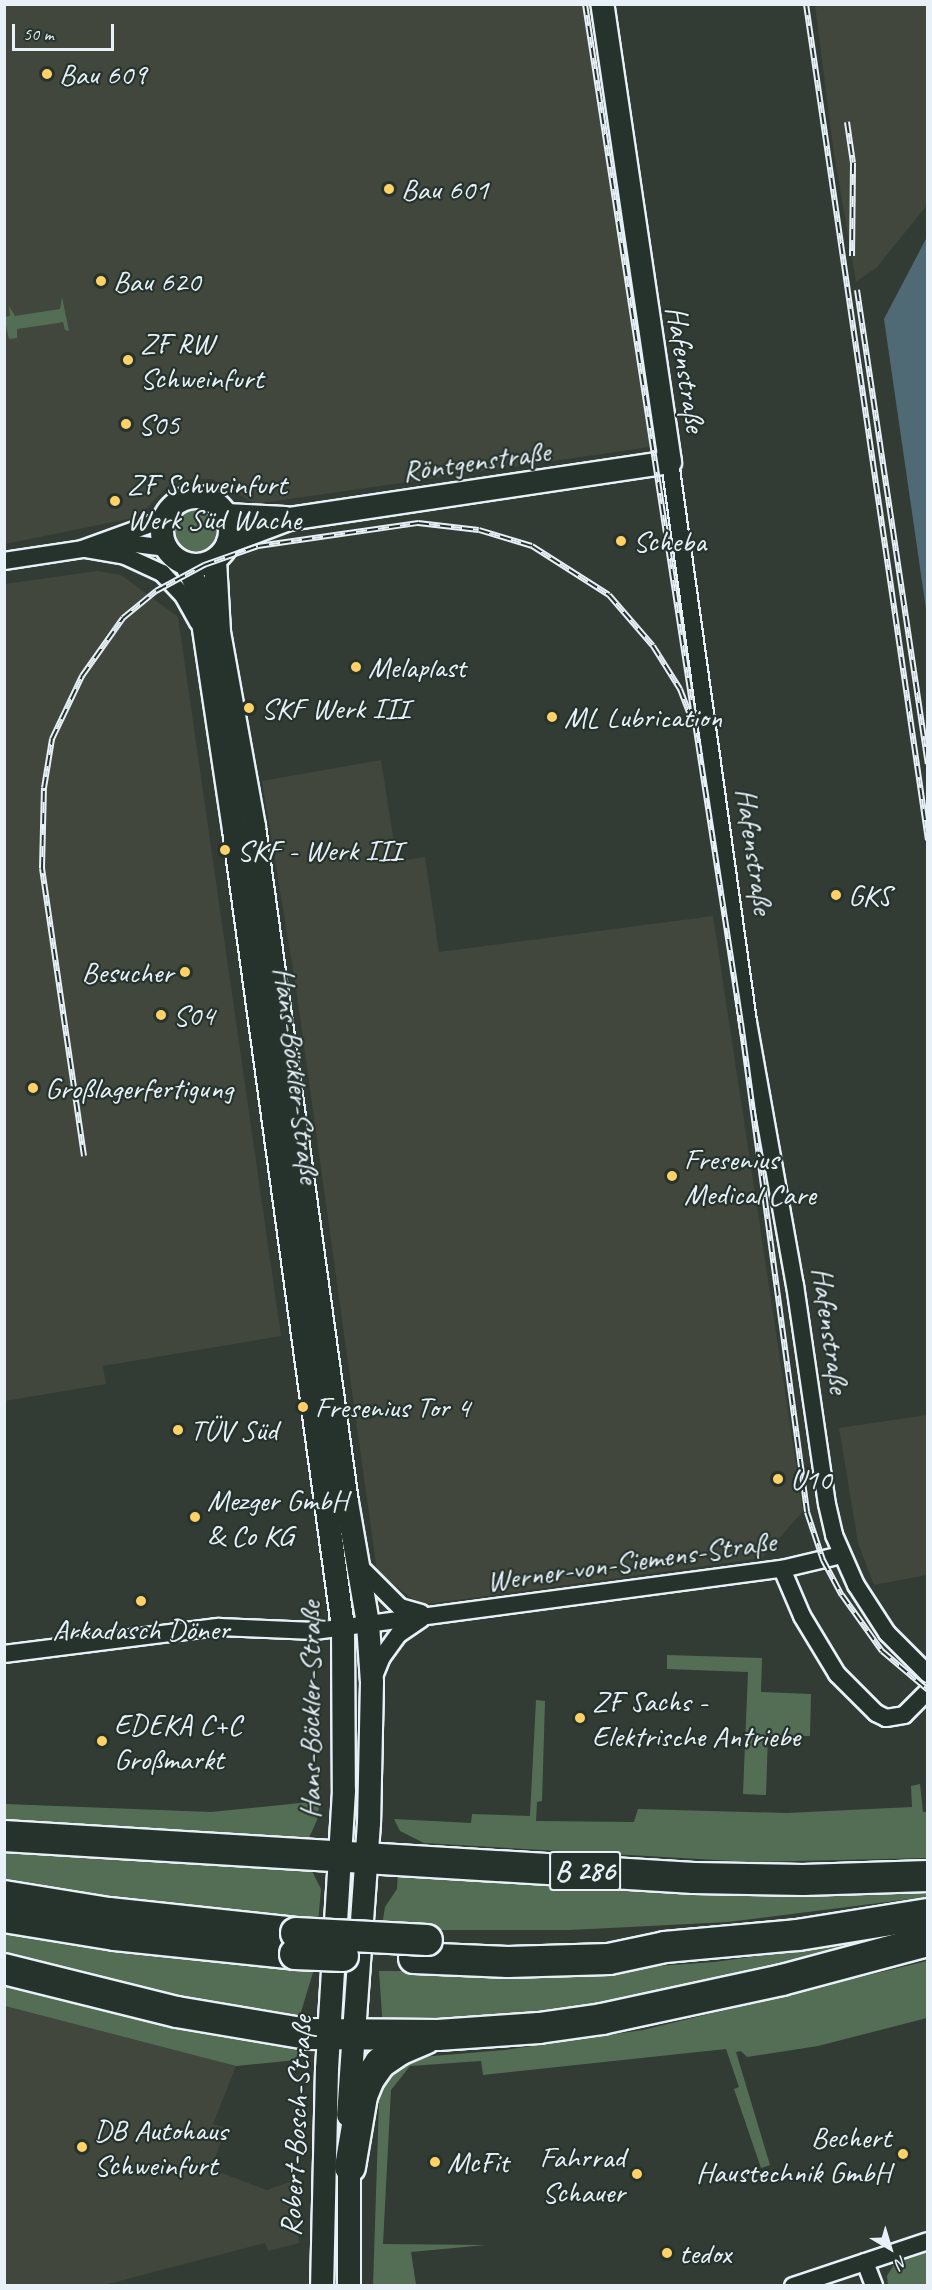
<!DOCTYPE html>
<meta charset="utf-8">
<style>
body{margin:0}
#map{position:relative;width:932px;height:2290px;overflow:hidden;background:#323c34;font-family:Caveat,sans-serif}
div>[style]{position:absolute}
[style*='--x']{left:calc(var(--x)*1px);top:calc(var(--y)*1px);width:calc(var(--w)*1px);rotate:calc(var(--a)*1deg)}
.built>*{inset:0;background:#41473c}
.green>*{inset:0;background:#546e55}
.round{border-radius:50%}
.water>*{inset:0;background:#506a75}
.roads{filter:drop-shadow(2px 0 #e8f1f8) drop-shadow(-2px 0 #e8f1f8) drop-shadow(0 2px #e8f1f8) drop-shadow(0 -2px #e8f1f8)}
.street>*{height:16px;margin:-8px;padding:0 8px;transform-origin:8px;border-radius:8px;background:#26332d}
.secondary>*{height:22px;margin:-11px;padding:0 11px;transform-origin:11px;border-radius:11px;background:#26332d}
.secondary>.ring{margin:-11px;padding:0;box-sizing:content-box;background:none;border:22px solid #26332d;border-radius:50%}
.highway>*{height:30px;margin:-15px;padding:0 15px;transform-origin:15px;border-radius:15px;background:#26332d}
.rail>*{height:6px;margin-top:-3px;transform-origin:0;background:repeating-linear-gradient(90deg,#26332d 0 11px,#e8f1f8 0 22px);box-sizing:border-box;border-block:2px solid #e8f1f8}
.bridges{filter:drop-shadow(2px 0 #e8f1f8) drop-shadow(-2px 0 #e8f1f8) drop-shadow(0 2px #e8f1f8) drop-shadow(0 -2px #e8f1f8)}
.highway-bridge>*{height:30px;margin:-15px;padding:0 15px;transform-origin:15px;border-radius:15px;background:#26332d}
.dots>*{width:16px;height:16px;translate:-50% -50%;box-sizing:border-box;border:3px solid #26332d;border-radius:50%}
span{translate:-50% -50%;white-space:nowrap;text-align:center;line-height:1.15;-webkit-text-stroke:4.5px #26332d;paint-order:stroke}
.shield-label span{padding:2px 4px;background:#26332d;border:2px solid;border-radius:4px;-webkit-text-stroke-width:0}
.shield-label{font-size:28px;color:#e8f1f8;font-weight:700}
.poi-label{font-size:30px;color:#e8f1f8}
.left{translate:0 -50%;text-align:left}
.right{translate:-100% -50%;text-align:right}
.street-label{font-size:30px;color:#e8f1f8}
.frame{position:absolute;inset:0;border:6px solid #e8f1f8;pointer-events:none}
.north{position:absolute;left:860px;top:2218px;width:60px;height:60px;-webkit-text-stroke:4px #26332d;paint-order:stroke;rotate:142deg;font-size:16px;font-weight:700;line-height:24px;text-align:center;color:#e8f1f8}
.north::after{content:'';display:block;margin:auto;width:21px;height:27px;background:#e8f1f8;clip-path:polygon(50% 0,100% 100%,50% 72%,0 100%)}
.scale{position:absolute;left:12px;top:24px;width:102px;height:27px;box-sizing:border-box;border:3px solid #e8f1f8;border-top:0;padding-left:8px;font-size:18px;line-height:21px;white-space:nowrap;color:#e8f1f8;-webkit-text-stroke:4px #26332d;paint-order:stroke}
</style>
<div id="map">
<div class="built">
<i style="clip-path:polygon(4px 5px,591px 5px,657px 446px,255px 504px,212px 479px,191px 479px,169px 485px,138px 517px,5px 544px)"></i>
<i style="clip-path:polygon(815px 5px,927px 5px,927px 205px,877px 267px,856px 282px,834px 154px)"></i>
<i style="clip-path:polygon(97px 571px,121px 575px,178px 617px,281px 1336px,103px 1366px,106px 1384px,5px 1401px,5px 584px)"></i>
<i style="clip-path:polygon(381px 760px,397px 861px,425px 857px,439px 952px,713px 916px,803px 1511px,762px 1558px,420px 1605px,377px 1571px,296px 988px,262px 781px)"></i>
<i style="clip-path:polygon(927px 1415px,927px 1575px,874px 1585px,858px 1543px,839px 1428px)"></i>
<i style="clip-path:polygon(4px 2006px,236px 2066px,213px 2124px,226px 2128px,211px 2169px,267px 2190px,295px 2180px,299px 2243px,268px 2251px,265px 2243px,104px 2285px,5px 2285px)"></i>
</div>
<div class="green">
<i style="clip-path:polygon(62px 297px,69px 331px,65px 330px,63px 322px,58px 323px,17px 329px,17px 338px,9px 339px,4px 317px,10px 316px,9px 306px,15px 316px,60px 309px)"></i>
<i class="round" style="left:174px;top:510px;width:44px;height:44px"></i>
<i style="clip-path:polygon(667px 1655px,762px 1658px,761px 1692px,811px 1694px,810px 1736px,768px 1735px,766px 1795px,743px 1794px,748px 1672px,667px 1669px)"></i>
<i style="clip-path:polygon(536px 1700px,545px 1701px,542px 1801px,537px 1802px,536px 1821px,634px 1822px,638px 1809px,787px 1813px,912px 1807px,911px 1786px,920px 1784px,923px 1812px,927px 1812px,927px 1858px,751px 1862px,424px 1843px,400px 1831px,394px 1819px,471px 1823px,472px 1814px,530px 1816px)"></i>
<i style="clip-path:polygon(320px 1801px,317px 1820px,308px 1840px,5px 1830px,5px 1804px,211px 1812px)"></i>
<i style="clip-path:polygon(4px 1844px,311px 1869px,321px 1889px,318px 1923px,5px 1886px)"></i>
<i style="clip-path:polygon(398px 1868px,927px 1886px,927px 1897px,728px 1922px,570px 1930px,433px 1930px,382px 1926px,385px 1907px,397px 1889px)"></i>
<i style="clip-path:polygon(4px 1928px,315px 1966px,297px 2025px,5px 1961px)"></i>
<i style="clip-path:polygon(878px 1939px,614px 2009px,383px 2030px,379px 1971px,586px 1971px,715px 1962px)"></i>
<i style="clip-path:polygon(927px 1961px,927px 2018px,818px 2046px,747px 2057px,741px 2051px,736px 2052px,770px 2165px,761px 2168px,734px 2089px,739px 2087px,726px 2049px,483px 2075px,481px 2061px,410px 2066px,391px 2090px,383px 2244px,486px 2245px,411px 2252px,416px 2285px,373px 2286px,379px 2102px,383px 2085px,399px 2065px,421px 2057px,505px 2050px,643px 2030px)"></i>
<i style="clip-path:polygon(4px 1976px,300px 2047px,297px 2060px,236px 2066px,5px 2006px)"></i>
<i style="clip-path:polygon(346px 2069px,343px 2285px,332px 2286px,336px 2075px)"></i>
<i style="clip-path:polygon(927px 2250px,927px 2285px,888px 2285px,887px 2276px,895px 2263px)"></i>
</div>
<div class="water">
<i style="clip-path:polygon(927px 237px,927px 616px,884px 319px)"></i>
</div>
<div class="roads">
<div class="street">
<i style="--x:670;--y:462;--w:565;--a:82.07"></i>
<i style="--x:748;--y:1022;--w:267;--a:79.9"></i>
<i style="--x:795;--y:1285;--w:221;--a:81.7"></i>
<i style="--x:827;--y:1504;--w:32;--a:77"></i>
<i style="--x:834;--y:1535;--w:55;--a:66.3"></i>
<i style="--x:856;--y:1585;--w:57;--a:57.1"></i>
<i style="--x:887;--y:1633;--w:58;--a:45"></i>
<i style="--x:112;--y:541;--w:55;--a:7.3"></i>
<i style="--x:86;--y:549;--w:40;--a:10"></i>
<i style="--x:125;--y:556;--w:41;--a:24.7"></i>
<i style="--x:162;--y:573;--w:33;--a:47"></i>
<i style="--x:184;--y:597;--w:29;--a:61"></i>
<i style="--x:4;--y:561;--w:79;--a:-8.7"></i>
<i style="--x:82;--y:549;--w:88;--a:-19.9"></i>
<i style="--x:359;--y:1566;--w:58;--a:45"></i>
<i style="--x:400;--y:1607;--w:22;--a:16"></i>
<i style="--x:782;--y:1569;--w:51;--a:66.9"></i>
<i style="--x:802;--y:1616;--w:68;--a:58.9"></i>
<i style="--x:837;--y:1674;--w:55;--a:45"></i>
<i style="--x:876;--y:1713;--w:11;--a:27"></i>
<i style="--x:886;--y:1718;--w:18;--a:-9"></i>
<i style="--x:904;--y:1715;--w:34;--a:-45"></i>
<i style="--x:4;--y:1654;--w:217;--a:-7.2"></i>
<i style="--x:219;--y:1627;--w:96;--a:2.4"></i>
<i style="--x:315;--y:1631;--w:471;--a:-7.6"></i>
<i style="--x:782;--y:1569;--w:61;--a:-13.3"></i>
<i style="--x:373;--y:1679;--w:24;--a:-68"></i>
<i style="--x:382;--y:1657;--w:29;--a:-54"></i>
<i style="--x:399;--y:1634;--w:27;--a:-34"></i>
<i style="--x:865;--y:2262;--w:26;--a:69"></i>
<i style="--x:793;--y:2286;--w:142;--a:-18.4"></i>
</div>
<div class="secondary">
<i class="ring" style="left:162px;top:497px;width:46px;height:46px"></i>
<i style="--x:226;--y:515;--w:59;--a:2.9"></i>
<i style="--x:228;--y:542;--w:65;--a:-20.7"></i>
<i style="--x:289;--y:519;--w:385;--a:-8.5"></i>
<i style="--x:670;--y:462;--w:463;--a:-98.4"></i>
<i style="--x:215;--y:560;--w:72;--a:86.8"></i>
<i style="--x:219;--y:632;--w:198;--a:79.8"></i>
<i style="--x:254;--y:827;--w:681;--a:82.16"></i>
<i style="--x:347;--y:1502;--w:124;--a:80.2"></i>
<i style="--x:368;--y:1624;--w:58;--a:86.1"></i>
<i style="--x:372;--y:1682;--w:141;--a:91.2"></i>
<i style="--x:369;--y:1823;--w:293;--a:94.1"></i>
<i style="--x:186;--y:564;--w:28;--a:64"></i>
<i style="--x:198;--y:589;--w:244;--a:81.5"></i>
<i style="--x:234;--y:830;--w:804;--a:82.21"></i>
<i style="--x:343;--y:1627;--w:164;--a:89.7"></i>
<i style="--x:344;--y:1791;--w:279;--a:93.5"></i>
<i style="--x:327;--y:2069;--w:217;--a:91.3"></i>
<i style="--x:349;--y:2286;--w:135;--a:-90"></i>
</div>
<div class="highway">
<i style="--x:4;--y:1836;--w:691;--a:3.48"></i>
<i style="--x:694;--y:1878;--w:109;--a:1.1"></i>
<i style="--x:803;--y:1880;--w:125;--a:-1.8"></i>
<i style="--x:4;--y:1896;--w:106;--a:9.2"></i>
<i style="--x:109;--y:1913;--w:188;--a:6.1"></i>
<i style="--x:4;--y:1917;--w:112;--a:9.2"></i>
<i style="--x:115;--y:1935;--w:181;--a:6"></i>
<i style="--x:414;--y:1958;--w:94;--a:2.4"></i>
<i style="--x:508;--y:1962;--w:101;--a:-1.7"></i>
<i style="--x:609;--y:1959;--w:57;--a:-12.1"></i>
<i style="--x:665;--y:1947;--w:134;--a:-5.2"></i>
<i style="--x:798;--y:1935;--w:132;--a:-9.2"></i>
<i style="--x:4;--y:1969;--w:178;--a:14"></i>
<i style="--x:177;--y:2012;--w:132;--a:9.6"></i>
<i style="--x:307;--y:2034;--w:131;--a:0.4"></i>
<i style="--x:438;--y:2035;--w:101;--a:-4"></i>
<i style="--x:539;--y:2028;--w:64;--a:-8.1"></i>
<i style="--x:602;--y:2019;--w:184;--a:-12.2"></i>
<i style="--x:782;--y:1980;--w:151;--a:-15"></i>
<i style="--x:350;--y:2167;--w:72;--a:-80.4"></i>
<i style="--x:362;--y:2096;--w:18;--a:-68"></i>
<i style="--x:369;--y:2079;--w:19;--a:-55"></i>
<i style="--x:380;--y:2063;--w:23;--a:-34"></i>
<i style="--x:399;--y:2050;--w:28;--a:-23"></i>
</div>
</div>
<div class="rail">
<i style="--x:585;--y:4;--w:1031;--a:81.3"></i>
<i style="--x:741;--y:1023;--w:493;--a:82.3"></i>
<i style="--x:807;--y:1512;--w:51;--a:71.6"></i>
<i style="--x:823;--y:1560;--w:40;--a:62"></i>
<i style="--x:842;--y:1595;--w:69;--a:54.5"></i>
<i style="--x:882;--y:1651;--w:60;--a:40.3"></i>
<i style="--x:806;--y:4;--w:845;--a:81.7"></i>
<i style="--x:847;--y:122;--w:41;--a:81.7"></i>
<i style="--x:853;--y:163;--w:93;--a:90.6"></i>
<i style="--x:857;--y:290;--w:479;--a:81.5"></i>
<i style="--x:84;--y:1156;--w:291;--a:-98.3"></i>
<i style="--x:42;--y:868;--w:80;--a:-88.6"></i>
<i style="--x:44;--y:788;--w:50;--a:-80.7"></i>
<i style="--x:52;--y:739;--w:70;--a:-64.5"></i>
<i style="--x:82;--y:676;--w:71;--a:-54.7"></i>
<i style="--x:123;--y:618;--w:43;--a:-39.3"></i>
<i style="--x:156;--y:591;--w:55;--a:-28.4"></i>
<i style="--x:204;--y:565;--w:57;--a:-19.4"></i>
<i style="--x:258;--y:546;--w:162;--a:-8.2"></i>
<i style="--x:418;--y:523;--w:61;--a:6.5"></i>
<i style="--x:479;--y:530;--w:55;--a:16.8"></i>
<i style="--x:532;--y:546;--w:91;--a:32.5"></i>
<i style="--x:609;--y:595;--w:67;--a:49.2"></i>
<i style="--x:653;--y:646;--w:51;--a:57.9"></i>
<i style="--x:680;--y:689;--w:26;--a:69"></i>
</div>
<div class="bridges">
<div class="highway-bridge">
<i style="--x:296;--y:1933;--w:131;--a:3.1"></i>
<i style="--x:295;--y:1954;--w:48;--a:2.4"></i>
</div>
</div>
<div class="dots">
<i style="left:47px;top:74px;background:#ffd166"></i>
<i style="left:389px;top:189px;background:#ffd166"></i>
<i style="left:101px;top:281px;background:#ffd166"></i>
<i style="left:128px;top:360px;background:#ffd166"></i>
<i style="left:126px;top:424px;background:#ffd166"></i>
<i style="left:115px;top:501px;background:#ffd166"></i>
<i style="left:621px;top:541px;background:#ffd166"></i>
<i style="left:356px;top:667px;background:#ffd166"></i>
<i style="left:249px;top:708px;background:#ffd166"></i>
<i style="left:552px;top:717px;background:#ffd166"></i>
<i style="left:225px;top:850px;background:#ffd166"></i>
<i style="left:836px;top:895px;background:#ffd166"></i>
<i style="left:185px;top:972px;background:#ffd166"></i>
<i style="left:161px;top:1015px;background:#ffd166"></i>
<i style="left:33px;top:1088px;background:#ffd166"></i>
<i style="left:672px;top:1176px;background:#ffd166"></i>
<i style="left:303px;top:1407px;background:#ffd166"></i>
<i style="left:178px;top:1430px;background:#ffd166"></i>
<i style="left:778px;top:1479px;background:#ffd166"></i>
<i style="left:195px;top:1517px;background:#ffd166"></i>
<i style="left:141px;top:1601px;background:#ffd166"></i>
<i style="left:580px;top:1718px;background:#ffd166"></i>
<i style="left:102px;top:1741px;background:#ffd166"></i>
<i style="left:82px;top:2147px;background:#ffd166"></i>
<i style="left:903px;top:2154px;background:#ffd166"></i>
<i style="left:435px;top:2162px;background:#ffd166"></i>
<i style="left:637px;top:2174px;background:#ffd166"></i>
<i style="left:667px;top:2253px;background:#ffd166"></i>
</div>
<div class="shield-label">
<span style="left:585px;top:1871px">B 286</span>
</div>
<div class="poi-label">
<span class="left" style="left:59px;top:74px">Bau 609</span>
<span class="left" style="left:401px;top:189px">Bau 601</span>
<span class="left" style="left:113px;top:281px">Bau 620</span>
<span class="left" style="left:140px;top:360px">ZF RW<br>Schweinfurt</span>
<span class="left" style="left:138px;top:424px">S05</span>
<span class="left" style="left:127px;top:501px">ZF Schweinfurt<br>Werk Süd Wache</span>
<span class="left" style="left:633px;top:541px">Scheba</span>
<span class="left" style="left:368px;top:667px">Melaplast</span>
<span class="left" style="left:261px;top:708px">SKF Werk III</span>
<span class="left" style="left:564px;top:717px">ML Lubrication</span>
<span class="left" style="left:237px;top:850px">SKF - Werk III</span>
<span class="left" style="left:848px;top:895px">GKS</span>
<span class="right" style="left:173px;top:972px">Besucher</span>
<span class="left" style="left:173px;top:1015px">S04</span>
<span class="left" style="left:45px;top:1088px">Großlagerfertigung</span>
<span class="left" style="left:684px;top:1176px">Fresenius<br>Medical Care</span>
<span class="left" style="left:315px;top:1407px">Fresenius Tor 4</span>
<span class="left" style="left:190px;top:1430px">TÜV Süd</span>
<span class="left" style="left:790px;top:1479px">U10</span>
<span class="left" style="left:207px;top:1517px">Mezger GmbH<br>&amp; Co KG</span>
<span style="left:141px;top:1629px">Arkadasch Döner</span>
<span class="left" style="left:592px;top:1718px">ZF Sachs -<br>Elektrische Antriebe</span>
<span class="left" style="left:114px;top:1741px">EDEKA C+C<br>Großmarkt</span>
<span class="left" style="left:94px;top:2147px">DB Autohaus<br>Schweinfurt</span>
<span class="right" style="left:891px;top:2154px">Bechert<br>Haustechnik GmbH</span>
<span class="right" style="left:625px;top:2174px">Fahrrad<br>Schauer</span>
<span class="left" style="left:447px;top:2162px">McFit</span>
<span class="left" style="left:679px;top:2253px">tedox</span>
</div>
<div class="street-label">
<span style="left:686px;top:369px;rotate:81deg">Hafenstraße</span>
<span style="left:476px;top:461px;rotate:-8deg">Röntgenstraße</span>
<span style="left:755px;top:851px;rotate:82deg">Hafenstraße</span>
<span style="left:297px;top:1075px;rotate:83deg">Hans-Böckler-Straße</span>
<span style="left:831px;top:1330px;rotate:82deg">Hafenstraße</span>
<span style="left:631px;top:1561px;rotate:-8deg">Werner-von-Siemens-Straße</span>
<span style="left:310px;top:1710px;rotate:-90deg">Hans-Böckler-Straße</span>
<span style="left:296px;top:2126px;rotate:-87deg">Robert-Bosch-Straße</span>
</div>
<div class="frame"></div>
<div class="north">N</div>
<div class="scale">50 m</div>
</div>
